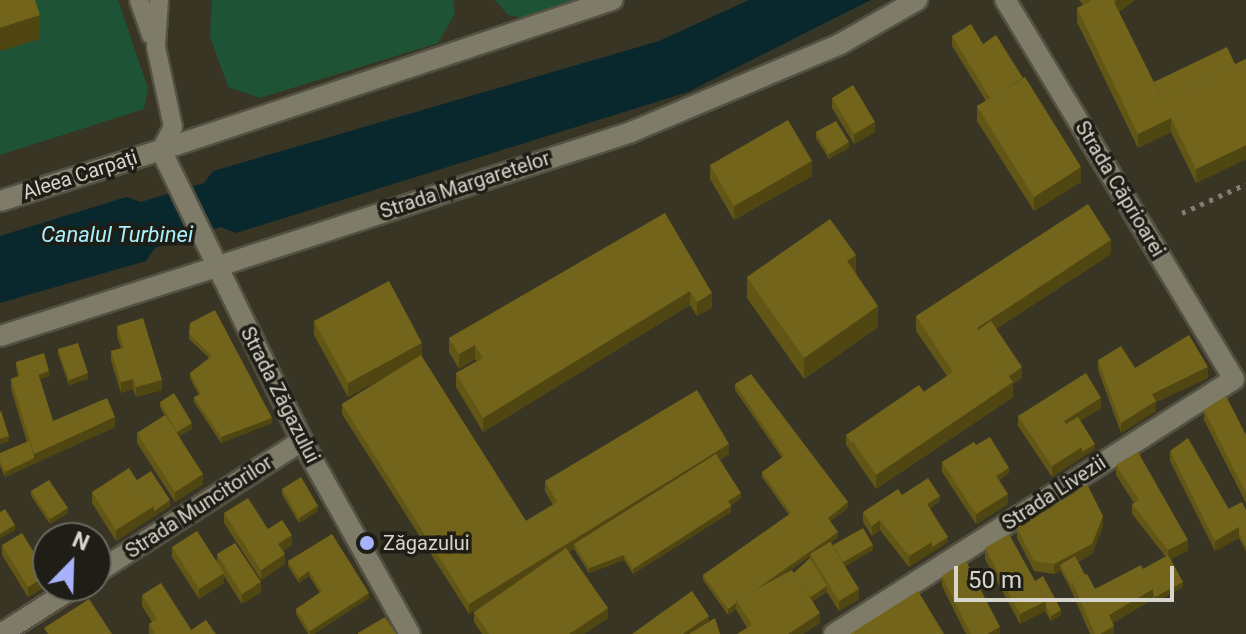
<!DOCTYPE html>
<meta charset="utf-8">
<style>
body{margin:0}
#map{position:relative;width:1246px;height:634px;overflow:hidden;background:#383525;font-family:Roboto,sans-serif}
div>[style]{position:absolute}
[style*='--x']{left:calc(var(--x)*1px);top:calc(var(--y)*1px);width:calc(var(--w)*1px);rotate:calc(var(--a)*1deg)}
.green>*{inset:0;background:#1f5335}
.water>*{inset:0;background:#09282d}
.path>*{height:5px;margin-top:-2.5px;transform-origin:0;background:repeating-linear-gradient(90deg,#827f72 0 4px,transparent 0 10px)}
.roads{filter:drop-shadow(2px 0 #545143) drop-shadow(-2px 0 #545143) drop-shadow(0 2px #545143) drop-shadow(0 -2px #545143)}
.service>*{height:18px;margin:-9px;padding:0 9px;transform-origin:9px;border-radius:9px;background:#7e7b69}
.minor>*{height:20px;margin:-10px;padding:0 10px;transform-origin:10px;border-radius:10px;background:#7e7b69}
.tertiary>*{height:20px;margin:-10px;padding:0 10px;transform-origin:10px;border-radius:10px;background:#7e7b69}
.wall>*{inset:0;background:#625616}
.shaded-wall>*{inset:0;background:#504612}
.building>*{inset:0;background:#72641a}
.dots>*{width:22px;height:22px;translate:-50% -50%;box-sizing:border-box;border:4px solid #1e1d16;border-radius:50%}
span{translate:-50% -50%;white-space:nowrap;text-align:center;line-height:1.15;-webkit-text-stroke:7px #1e1d16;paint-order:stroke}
.street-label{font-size:20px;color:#d8d6cc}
.poi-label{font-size:20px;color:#d8d6cc}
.left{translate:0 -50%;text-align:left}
.water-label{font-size:22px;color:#a7f0fc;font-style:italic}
.north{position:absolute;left:32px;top:522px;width:80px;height:80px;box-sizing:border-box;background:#1e1d16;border:2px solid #68675f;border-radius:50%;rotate:23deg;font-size:22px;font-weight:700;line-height:32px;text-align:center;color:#d8d6cc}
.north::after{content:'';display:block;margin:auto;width:28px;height:36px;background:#a7b1fc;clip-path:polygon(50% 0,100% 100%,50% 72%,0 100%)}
.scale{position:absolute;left:954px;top:566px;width:220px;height:36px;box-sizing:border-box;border:4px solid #d8d6cc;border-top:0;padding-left:10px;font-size:24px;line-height:28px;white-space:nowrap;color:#d8d6cc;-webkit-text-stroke:6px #1e1d16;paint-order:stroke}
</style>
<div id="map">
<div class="green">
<i style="clip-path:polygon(27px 0,118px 0,148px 88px,144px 109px,0 155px,0 51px,40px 38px)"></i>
<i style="clip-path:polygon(212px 0,453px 0,455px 13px,438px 43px,260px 98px,228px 87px,210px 36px)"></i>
<i style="clip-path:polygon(495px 0,580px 0,523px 18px,508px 15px)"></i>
</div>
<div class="water">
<i style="clip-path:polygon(749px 0,871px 0,688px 92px,236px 233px,221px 227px,155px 248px,146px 261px,0 303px,0 236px,126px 197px,141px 202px,204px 183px,213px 171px,659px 41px)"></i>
</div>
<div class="path">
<i style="--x:1182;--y:213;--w:70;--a:-24.4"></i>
</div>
<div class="roads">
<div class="service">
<i style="--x:139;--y:0;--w:37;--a:71"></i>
<i style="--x:159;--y:0;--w:47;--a:93.7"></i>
<i style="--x:156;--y:47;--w:82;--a:78"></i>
<i style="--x:173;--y:127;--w:26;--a:118"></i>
</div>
<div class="minor">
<i style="--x:161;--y:150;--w:476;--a:-18.4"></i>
<i style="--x:0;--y:336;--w:227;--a:-17.7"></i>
<i style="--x:96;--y:573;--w:245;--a:-32.7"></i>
<i style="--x:1;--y:634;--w:89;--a:-32.6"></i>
<i style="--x:834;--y:634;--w:474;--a:-32.5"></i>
<i style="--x:1234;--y:379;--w:443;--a:-121.1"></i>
</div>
<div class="tertiary">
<i style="--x:0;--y:201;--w:169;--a:-17.6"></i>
<i style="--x:161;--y:150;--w:323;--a:64.1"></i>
<i style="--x:302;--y:441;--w:221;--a:60.8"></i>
<i style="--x:216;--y:267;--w:436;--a:-18"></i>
<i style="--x:631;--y:132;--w:227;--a:-22.8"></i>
<i style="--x:840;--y:44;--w:89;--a:-29.7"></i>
</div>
</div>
<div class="wall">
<i style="clip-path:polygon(1079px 0,1135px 0,1119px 12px,1154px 82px,1235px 64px,1246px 59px,1246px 159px,1196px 183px,1171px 132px,1138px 148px,1077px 22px,1077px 8px,1083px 5px)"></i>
<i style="clip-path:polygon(952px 36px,983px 44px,1081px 182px,1034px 211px,977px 121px,977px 106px,986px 101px,952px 46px)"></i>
<i style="clip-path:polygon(832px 98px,875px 132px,854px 144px,832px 108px)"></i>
<i style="clip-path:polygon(816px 132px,849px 148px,829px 159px,816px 138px)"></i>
<i style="clip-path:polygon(710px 165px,812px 176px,734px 220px,710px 179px)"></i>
<i style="clip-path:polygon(665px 213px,712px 308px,697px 316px,690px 305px,483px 432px,456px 387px,456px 373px,477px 361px,475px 359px,459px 369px,449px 352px,449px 338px)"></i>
<i style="clip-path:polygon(1111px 254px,996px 329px,1022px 378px,1013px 384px,1013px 397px,876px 489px,846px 445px,846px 435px,924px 392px,947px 376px,916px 331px,916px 316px)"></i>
<i style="clip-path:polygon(856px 273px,878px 327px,804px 379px,747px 298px,747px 277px)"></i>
<i style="clip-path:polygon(314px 321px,422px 357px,526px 521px,553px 505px,545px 491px,545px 481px,729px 454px,720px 460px,741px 498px,731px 505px,731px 512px,633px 574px,624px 560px,589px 573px,574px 549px,569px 552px,608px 618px,584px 634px,482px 634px,474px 622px,474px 612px,489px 601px,469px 614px,342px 414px,342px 404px,390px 374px,348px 397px,314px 335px)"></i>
<i style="clip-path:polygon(190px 323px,272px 423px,221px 443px,194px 402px,194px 397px,199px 395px,190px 378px,190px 373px,209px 358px,189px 339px)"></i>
<i style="clip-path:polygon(117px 326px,162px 390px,136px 397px,133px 389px,121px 393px,111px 361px,111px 351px,121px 348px,117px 336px)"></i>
<i style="clip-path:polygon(58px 349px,88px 379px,69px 385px,58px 354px)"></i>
<i style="clip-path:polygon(1098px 360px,1135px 368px,1208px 378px,1156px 402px,1156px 411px,1121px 433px,1098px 370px)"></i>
<i style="clip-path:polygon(16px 362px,49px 376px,40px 379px,53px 421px,115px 427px,5px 477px,0 466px,0 453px,27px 442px,11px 389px,11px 379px,18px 376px,16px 367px)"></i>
<i style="clip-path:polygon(evenodd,735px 384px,848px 508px,830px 521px,838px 537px,831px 542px,833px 545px,873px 550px,845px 566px,859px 599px,839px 611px,827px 592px,813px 601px,820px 623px,803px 634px,737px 634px,747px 628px,736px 609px,728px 615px,703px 580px,703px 575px,789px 515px,762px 477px,762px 472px,782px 458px,735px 390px,735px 384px,810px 556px,810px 558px,794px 573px,786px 573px,810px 556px)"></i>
<i style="clip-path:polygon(160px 402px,192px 429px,179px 436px,203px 484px,175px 502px,137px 443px,137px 433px,165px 416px,160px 407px)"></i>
<i style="clip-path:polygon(1101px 408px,1080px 421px,1095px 449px,1052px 477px,1018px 426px,1018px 416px)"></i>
<i style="clip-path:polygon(1204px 410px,1246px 435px,1246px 503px,1204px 420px)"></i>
<i style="clip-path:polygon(976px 445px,1009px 473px,999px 480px,1008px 504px,976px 524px,942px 472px,942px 462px)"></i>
<i style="clip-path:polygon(1170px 451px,1228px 509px,1246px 510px,1246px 551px,1239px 538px,1215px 551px,1170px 461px)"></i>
<i style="clip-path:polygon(1116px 465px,1188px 550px,1171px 559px,1183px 587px,1155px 602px,1153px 599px,1113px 623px,1114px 634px,1090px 634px,1072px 592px,1061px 571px,1054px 574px,1034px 571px,1017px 538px,1017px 528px,1103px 526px,1092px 554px,1078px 562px,1085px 575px,1095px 589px,1143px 569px,1166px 557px,1132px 514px,1132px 504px,1134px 503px,1116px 475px)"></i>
<i style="clip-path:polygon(137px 480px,170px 506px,116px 541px,92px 503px,92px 492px)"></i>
<i style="clip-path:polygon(282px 489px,318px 511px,299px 523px,282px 494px)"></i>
<i style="clip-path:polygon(31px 491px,68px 513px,50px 524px,31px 496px)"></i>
<i style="clip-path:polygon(902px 495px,940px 501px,930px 508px,948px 542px,909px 567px,880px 530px,872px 536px,863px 522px,863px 512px)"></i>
<i style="clip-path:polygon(224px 513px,268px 529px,292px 545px,283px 551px,285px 564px,261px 580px,224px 523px)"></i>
<i style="clip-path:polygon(2px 545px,48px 585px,28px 597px,2px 555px)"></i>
<i style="clip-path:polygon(172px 547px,217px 561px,217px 554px,261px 592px,242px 604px,224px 576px,224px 583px,199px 599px,172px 557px)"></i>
<i style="clip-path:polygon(985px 548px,1035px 581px,1061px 615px,1051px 621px,1045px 611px,1020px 624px,985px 559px)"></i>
<i style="clip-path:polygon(288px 561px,369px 598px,314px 634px,308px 634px,296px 614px,296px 609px,320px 593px,309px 576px,299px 583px,288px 566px)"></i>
<i style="clip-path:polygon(942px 576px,1000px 634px,966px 634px,942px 586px)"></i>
<i style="clip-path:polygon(142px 595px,191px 630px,216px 634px,149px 634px,149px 624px,152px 622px,142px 606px)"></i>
</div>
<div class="shaded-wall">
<i style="clip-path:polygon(1116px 0,1135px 0,1114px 16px,1114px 2px)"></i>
<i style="clip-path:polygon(40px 15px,40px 39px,0 51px,0 28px)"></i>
<i style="clip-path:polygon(1171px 118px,1171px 132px,1138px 148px,1138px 134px)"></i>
<i style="clip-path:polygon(875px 122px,875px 132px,854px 144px,854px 134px)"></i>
<i style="clip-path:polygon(849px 142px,849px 148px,829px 159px,829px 154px)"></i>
<i style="clip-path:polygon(1246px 145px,1246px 159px,1196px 183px,1196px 169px)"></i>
<i style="clip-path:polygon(812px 161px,812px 176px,734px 220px,734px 206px)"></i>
<i style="clip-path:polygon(1081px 167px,1081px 182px,1034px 211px,1034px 197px)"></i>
<i style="clip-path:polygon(1111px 240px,1111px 254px,981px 339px,977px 328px)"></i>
<i style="clip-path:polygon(856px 255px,856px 276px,847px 261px)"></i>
<i style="clip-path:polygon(690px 291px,690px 305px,483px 432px,483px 418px)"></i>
<i style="clip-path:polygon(712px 293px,712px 308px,697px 316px,697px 302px)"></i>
<i style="clip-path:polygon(878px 306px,878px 327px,804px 379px,804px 358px)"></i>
<i style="clip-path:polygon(422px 343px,422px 357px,348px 397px,348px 383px)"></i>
<i style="clip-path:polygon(475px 345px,475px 359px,459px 369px,459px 354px)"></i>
<i style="clip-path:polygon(1022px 367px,1022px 378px,1013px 384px,1013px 397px,876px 489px,876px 475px)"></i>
<i style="clip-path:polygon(1208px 367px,1208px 378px,1156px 402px,1156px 411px,1121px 433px,1121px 423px,1152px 394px)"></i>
<i style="clip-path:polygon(49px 371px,49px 376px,21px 385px,21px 380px)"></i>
<i style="clip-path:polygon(88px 373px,88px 379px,69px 385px,69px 380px)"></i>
<i style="clip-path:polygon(133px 379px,133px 389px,121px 393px,121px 382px)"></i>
<i style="clip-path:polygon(162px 380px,162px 390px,136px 397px,136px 387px)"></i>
<i style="clip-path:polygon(1101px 398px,1101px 408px,1067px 429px,1064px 421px)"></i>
<i style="clip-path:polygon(115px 417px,115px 427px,5px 477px,5px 472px,34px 458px,34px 454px)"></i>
<i style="clip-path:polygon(272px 418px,272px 423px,221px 443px,221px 437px)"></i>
<i style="clip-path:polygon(192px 423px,192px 429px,177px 437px,177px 432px)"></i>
<i style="clip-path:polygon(9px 436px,9px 442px,0 444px,0 439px)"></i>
<i style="clip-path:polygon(729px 444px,729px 454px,576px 548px,574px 544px,574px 549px,469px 614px,469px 604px)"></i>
<i style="clip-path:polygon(1095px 444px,1095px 449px,1052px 477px,1052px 466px,1082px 447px)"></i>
<i style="clip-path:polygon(1009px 468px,1009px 473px,994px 483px,994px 478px)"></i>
<i style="clip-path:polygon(203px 474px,203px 484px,175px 502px,175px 492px)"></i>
<i style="clip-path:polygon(741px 493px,741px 498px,728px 507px,728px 501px)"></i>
<i style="clip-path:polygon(1008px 494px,1008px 504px,976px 524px,976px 514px)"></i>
<i style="clip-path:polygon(940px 496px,940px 501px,927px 509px,927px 504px)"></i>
<i style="clip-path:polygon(170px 500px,170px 506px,154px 516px,154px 511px)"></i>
<i style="clip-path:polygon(848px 502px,848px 508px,828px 523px,828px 518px)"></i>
<i style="clip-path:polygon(154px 506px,154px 516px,116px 541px,116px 530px)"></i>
<i style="clip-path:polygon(318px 506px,318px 511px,299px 523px,299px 518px)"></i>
<i style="clip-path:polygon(731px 506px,731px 512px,633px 574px,633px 569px)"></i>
<i style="clip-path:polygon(68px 508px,68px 513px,50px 524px,50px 519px)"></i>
<i style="clip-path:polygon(1103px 516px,1103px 526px,1092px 554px,1063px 570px,1060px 565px,1061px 571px,1054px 574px,1054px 564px)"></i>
<i style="clip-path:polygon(880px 520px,880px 530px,872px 536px,872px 526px)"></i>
<i style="clip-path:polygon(15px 525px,15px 530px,0 539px,0 534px)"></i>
<i style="clip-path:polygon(1239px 527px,1239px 538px,1215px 551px,1215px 541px)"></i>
<i style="clip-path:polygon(838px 532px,838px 537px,811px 556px,810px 554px,810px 556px,740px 606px,738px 602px)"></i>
<i style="clip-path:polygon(292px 535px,292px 545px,278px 554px,278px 544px)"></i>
<i style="clip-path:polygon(948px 537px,948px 542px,909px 567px,909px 556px,932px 542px)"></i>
<i style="clip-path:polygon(1188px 540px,1188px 550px,1168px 561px,1168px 550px)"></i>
<i style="clip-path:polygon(873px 545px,873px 550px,841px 569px,841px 563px)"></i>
<i style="clip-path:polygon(285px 554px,285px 564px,261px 580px,261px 570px)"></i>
<i style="clip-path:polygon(624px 555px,624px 560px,589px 573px,589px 568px)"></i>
<i style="clip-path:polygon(309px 571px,309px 576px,299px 583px,299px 578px)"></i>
<i style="clip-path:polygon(224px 573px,224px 583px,199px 599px,199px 589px)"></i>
<i style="clip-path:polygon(48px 575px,48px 585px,28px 597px,28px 587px)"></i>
<i style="clip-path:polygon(261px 582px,261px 592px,242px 604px,242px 594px)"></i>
<i style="clip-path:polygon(1183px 582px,1183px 587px,1155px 602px,1155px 597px)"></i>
<i style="clip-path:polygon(827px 586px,827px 592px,808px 604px,808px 599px)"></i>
<i style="clip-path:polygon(859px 589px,859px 599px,839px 611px,839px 601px)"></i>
<i style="clip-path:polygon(1153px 589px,1153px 599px,1109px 625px,1109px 615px)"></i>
<i style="clip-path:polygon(369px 593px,369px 598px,314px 634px,310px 634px,310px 631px)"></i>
<i style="clip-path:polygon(1046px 601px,1046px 611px,1020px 624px,1020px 614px)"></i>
<i style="clip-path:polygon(736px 603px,736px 609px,728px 615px,728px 609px)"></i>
<i style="clip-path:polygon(608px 608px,608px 618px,584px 634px,569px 634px)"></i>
<i style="clip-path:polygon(1061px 610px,1061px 615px,1051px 621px,1051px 616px)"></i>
<i style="clip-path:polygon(820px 613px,820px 623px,803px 634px,788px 634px)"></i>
<i style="clip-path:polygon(709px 616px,709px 621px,690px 634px,683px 634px)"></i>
<i style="clip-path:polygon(1114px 626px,1114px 634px,1100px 634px)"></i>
<i style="clip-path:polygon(1000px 627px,1000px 634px,987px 634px)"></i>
</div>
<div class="building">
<i style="clip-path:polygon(0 0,35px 0,40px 15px,0 28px)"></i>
<i style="clip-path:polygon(1090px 0,1116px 0,1114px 2px,1162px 99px,1246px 59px,1246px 145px,1196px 169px,1171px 118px,1138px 134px,1077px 8px,1091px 1px)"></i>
<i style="clip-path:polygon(971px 24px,983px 44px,996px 35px,1023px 78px,990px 98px,952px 36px)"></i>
<i style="clip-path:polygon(1227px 47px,1235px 64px,1162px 99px,1154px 82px)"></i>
<i style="clip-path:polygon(1025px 77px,1081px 167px,1034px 197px,977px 106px)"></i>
<i style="clip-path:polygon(853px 85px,875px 122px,854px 134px,832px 98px)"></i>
<i style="clip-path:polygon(788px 120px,812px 161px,734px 206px,710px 165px)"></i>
<i style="clip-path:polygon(836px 121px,849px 142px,829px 154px,816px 132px)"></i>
<i style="clip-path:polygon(1088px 204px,1111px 240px,977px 328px,1013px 382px,876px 475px,852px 440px,953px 372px,916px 316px)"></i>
<i style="clip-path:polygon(665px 213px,712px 293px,697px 302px,690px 291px,483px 418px,456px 373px,483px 358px,475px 345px,459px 354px,449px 338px)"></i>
<i style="clip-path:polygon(830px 219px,856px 255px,847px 261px,878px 306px,804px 358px,747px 277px)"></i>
<i style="clip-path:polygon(389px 281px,422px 343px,348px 383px,314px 321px)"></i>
<i style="clip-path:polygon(215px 310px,272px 418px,221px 437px,194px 397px,201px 394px,190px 373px,212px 356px,189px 334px,190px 323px)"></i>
<i style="clip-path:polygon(143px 318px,162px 380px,136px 387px,133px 379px,121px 382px,111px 351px,124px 348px,117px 326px)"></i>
<i style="clip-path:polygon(991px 321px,1022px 367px,1009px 376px,978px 330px)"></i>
<i style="clip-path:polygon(1189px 335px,1208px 367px,1152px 394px,1156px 401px,1121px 423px,1098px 360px,1121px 346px,1135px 368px)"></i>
<i style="clip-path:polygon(78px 343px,88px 373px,69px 380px,58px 349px)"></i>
<i style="clip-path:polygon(44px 353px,49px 371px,38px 375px,37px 370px,20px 376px,16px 362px)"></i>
<i style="clip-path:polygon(421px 355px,526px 521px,557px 502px,545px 481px,697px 390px,729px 444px,469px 604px,342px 404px)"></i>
<i style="clip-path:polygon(37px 370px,53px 421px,107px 398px,115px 417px,34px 454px,11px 379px)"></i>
<i style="clip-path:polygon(1086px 373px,1101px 398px,1064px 421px,1082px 447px,1052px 466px,1018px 416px)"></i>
<i style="clip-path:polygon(751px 374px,848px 502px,828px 518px,838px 532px,755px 590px,736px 600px,736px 603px,728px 609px,703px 575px,791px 513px,762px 472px,784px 456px,735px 384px)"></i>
<i style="clip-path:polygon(919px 385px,924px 392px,852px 440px,852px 444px,846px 435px)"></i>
<i style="clip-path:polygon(174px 393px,192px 423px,177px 432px,160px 402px)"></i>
<i style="clip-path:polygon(1226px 396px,1246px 435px,1246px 493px,1204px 410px)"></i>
<i style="clip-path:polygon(1px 411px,9px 436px,0 439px,0 412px)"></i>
<i style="clip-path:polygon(165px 415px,203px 474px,175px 492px,137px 433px)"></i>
<i style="clip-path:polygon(1078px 417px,1095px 444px,1082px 452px,1082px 447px,1066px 424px)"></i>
<i style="clip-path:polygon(990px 437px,1009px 468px,996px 476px,976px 445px)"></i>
<i style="clip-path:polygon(1188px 438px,1239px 527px,1215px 541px,1170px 451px)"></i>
<i style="clip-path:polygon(29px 441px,34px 458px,5px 472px,0 461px,0 453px)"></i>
<i style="clip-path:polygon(974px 442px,1008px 494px,976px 514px,942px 462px)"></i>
<i style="clip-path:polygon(1138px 452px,1188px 540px,1168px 550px,1132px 504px,1139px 500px,1116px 465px)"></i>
<i style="clip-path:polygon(716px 454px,741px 493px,728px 501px,731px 506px,633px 569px,624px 555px,589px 568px,574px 544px)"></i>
<i style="clip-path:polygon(129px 468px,154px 506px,116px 530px,92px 492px)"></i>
<i style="clip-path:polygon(151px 471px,170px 500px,154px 511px,154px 506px,137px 480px)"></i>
<i style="clip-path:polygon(301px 477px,318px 506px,299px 518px,282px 489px)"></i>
<i style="clip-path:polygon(928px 478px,940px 496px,927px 504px,948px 537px,932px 547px,932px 542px,902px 495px)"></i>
<i style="clip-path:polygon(49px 480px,68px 508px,50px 519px,31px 491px)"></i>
<i style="clip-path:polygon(1087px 484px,1103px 516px,1092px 544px,1054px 564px,1034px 561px,1017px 528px)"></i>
<i style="clip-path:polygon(898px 489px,932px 542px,909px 556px,880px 520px,872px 526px,863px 512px)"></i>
<i style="clip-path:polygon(248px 498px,268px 529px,282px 520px,292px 535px,278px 544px,285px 554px,261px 570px,224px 513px)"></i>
<i style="clip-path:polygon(1242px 502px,1246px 510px,1246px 546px,1239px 533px,1239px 527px,1228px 509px)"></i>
<i style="clip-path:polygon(5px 509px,15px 525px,0 534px,0 512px)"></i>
<i style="clip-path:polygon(863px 528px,873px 545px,843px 562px,833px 545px)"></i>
<i style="clip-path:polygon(197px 531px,224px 573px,199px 589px,172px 547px)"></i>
<i style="clip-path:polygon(22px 533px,48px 575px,28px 587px,2px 545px)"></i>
<i style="clip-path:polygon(332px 534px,369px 593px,310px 631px,296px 609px,322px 591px,309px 571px,299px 578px,288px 561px)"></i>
<i style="clip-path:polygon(1009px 534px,1046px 601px,1020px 614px,985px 548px)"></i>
<i style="clip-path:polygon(830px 542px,859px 589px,839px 601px,810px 554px)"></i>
<i style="clip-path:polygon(235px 543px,261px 582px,242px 594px,217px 554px)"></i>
<i style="clip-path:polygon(566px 548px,608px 608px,569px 634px,489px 634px,474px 612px)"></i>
<i style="clip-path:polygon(1168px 555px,1183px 582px,1155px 597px,1153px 593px,1153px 589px,1143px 569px)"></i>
<i style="clip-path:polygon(1075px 556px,1085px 575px,1072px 581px,1072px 586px,1060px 565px)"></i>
<i style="clip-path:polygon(810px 558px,827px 586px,810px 597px,794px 573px)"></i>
<i style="clip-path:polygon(966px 561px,1000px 627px,987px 634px,971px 634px,942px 576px)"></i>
<i style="clip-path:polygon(1141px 565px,1153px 589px,1109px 615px,1114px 626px,1100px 634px,1095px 634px,1072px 581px,1087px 574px,1095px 589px)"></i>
<i style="clip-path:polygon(792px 570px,820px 613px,788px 634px,737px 634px,752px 625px,736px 600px)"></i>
<i style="clip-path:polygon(1043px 576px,1061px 610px,1051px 616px,1046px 606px,1046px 601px,1035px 581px)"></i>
<i style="clip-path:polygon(161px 583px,194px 634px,154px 634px,155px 633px,149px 624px,157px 619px,142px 595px)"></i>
<i style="clip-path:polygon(692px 591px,709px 616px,683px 634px,632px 634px)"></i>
<i style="clip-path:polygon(918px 591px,944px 634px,850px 634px)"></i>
<i style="clip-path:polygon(89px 599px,112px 634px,48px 634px,44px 628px)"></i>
<i style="clip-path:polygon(385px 617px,396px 634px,358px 634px,358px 633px)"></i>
<i style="clip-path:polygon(715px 618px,720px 634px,689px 634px)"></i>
<i style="clip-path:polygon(206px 620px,216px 634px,194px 634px,191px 630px)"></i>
</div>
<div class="dots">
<i style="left:367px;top:543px;background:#a7b1fc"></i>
</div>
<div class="street-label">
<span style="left:80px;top:175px;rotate:-18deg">Aleea Carpați</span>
<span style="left:465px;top:185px;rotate:-18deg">Strada Margaretelor</span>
<span style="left:1120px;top:189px;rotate:59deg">Strada Căprioarei</span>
<span style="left:280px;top:395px;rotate:63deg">Strada Zăgazului</span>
<span style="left:1054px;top:493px;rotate:-33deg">Strada Livezii</span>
<span style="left:199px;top:507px;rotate:-33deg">Strada Muncitorilor</span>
</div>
<div class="poi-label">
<span class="left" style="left:383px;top:543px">Zăgazului</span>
</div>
<div class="water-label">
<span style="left:117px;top:235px">Canalul Turbinei</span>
</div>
<div class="north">N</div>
<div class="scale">50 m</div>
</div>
